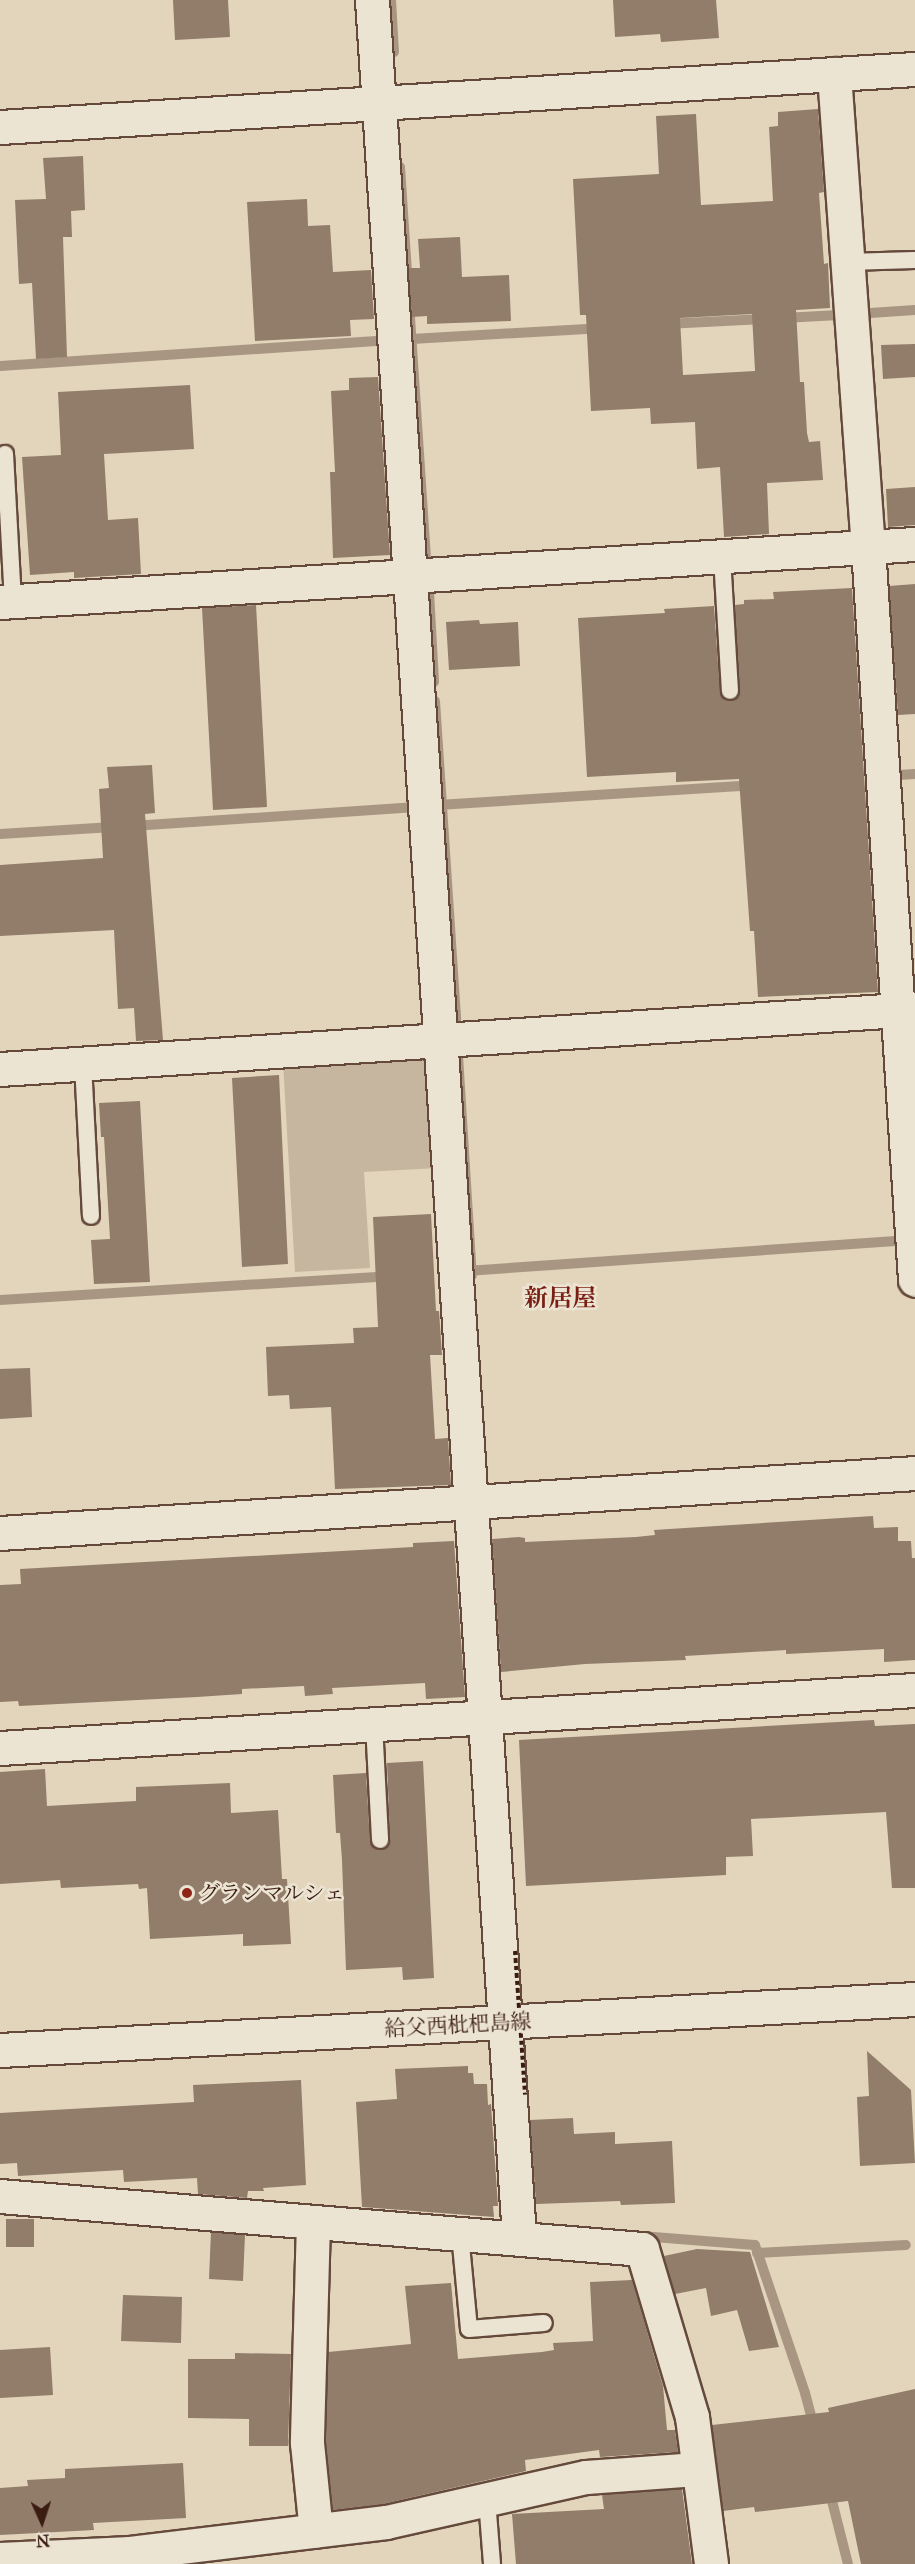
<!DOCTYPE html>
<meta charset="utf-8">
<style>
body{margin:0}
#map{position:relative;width:915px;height:2564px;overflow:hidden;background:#e2d5bc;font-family:"IM FELL Great Primer","Noto Serif JP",serif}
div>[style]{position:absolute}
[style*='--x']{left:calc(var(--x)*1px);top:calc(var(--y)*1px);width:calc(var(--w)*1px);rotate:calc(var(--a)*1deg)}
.green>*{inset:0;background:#c6b69f}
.stream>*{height:10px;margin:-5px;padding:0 5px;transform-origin:5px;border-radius:5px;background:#a99682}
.building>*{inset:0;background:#927c6a}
.roads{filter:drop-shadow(2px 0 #654a3c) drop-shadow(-2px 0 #654a3c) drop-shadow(0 2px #654a3c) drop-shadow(0 -2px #654a3c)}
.service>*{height:16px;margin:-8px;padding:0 8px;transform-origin:8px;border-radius:8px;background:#ece4d3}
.minor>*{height:33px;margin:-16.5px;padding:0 16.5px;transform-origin:16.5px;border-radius:16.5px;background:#ece4d3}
.tertiary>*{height:33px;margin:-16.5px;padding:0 16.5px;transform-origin:16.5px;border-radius:16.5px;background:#ece4d3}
.secondary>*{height:33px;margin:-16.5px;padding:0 16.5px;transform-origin:16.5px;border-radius:16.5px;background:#ece4d3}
.path-bridge>*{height:4px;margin-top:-2px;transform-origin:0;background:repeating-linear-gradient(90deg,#3b1c11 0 4.5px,transparent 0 7.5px)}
.dots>*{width:16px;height:16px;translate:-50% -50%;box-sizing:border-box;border:3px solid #ece4d3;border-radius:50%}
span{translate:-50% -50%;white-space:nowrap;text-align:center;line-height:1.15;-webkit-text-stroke:5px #ece4d3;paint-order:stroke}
.poi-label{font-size:21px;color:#3b1c11}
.left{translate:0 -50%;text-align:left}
.street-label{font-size:21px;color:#3b1c11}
.quarter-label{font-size:24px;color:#7a1f14;font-weight:700}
.north{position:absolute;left:12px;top:2492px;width:60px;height:60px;-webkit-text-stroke:4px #ece4d3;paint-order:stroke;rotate:177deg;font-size:16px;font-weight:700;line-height:24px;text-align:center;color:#3b1c11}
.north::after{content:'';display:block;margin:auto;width:21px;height:27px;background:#3b1c11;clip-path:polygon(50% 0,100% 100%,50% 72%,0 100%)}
</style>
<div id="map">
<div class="green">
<i style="clip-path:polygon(432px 1054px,438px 1168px,364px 1172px,370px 1268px,295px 1272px,283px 1062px)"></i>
</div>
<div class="stream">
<i style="--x:391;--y:0;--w:52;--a:86.7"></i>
<i style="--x:400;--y:167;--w:390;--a:86.2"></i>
<i style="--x:870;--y:313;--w:45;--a:-3.8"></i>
<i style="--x:783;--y:318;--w:56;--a:-3.1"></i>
<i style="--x:666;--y:324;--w:99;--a:-2.9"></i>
<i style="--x:412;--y:339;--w:188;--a:-3.3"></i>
<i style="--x:0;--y:366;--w:381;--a:-3.8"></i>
<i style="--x:429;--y:592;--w:90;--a:86.8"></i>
<i style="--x:435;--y:701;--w:319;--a:86.2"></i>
<i style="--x:898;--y:775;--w:17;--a:-3"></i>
<i style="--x:438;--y:805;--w:315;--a:-3.6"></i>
<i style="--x:132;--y:826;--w:285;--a:-3.8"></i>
<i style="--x:0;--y:834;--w:113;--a:-3.5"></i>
<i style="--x:458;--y:1056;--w:220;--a:86.4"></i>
<i style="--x:466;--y:1271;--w:434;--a:-4"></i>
<i style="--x:0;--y:1300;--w:390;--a:-3.5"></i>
<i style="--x:641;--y:2236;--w:114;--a:4.5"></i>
<i style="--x:755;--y:2245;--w:156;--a:71.3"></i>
<i style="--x:805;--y:2393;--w:35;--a:75"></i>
<i style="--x:757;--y:2253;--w:149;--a:-3.1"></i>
<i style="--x:829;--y:2489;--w:77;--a:75.8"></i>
</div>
<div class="building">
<i style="clip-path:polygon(173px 0,228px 0,230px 37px,175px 40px)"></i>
<i style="clip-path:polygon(613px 0,716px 0,719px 38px,661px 42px,660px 34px,615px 37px)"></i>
<i style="clip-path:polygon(evenodd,818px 109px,824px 192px,819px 193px,824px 264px,828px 263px,830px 308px,796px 310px,800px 382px,804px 382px,807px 433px,809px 442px,820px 441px,823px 480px,767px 483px,769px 534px,724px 537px,720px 467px,697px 469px,695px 422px,651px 424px,650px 408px,591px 411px,586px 315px,580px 315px,573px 179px,659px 174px,656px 116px,696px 114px,701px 205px,773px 201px,769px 127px,778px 126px,778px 112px,818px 109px,752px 314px,755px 371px,683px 375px,680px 318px,752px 314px)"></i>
<i style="clip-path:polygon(83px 156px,85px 210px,71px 211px,72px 237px,63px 237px,67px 357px,36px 359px,32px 283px,19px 284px,15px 200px,46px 199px,43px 158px)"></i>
<i style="clip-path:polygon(307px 199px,308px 226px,330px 225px,333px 272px,371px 270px,374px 319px,350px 320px,351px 336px,255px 341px,247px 202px)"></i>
<i style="clip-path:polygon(460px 237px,462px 277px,509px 275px,511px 321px,427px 324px,427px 316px,412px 317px,408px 268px,420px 268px,418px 239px)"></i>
<i style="clip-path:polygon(915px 344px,915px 377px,883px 379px,881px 345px)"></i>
<i style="clip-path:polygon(378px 377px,390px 555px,333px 558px,330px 472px,335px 472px,331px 391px,349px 390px,349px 378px)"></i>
<i style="clip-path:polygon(190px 385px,194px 449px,104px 454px,108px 520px,138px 518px,141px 574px,74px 578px,74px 572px,30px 575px,22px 457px,61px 455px,58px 392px)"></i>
<i style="clip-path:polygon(915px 487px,915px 525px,888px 527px,886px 489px)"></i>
<i style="clip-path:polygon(915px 584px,915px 714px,898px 715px,889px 586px)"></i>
<i style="clip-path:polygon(852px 588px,878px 992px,758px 997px,754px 931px,750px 931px,739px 779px,676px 782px,676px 772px,587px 777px,578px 618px,665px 613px,664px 609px,714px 606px,720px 692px,725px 700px,731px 701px,739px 696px,740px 690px,735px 605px,744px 604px,744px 600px,774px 599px,773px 592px)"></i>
<i style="clip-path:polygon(256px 605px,267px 807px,213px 810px,202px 608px)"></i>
<i style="clip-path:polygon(479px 620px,480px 624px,518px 622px,520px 666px,449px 670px,446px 622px)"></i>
<i style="clip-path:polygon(152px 765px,155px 813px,145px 814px,163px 1040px,136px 1041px,134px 1008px,118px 1009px,114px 930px,0 936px,0 865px,103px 858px,99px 789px,109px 788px,107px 767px)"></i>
<i style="clip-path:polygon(279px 1075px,288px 1264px,242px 1267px,232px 1078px)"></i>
<i style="clip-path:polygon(140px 1101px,150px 1282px,94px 1284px,91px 1240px,110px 1239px,104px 1137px,101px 1137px,99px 1103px)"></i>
<i style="clip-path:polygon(431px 1214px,436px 1311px,439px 1311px,442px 1355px,430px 1355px,435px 1439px,448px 1438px,451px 1485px,335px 1489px,331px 1407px,290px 1409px,289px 1395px,268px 1396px,266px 1347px,354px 1343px,353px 1328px,378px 1327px,373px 1217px)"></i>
<i style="clip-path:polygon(30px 1368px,32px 1417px,0 1419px,0 1369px)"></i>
<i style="clip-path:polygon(873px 1516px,874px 1528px,898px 1527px,898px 1541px,911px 1541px,912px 1558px,915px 1558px,915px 1660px,884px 1662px,884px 1649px,786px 1654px,786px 1650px,685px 1656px,686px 1660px,585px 1664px,501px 1672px,492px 1539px,519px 1537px,525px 1538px,525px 1542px,636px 1537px,655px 1535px,654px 1530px)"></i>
<i style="clip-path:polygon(454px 1541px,465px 1697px,426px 1699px,425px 1683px,332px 1688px,333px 1694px,305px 1696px,304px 1686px,242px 1689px,242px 1694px,197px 1697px,19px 1706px,18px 1701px,0 1702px,0 1585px,21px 1584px,20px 1569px,413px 1547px,413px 1543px)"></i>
<i style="clip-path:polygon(874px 1720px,875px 1726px,915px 1724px,915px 1888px,892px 1888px,886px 1812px,751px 1819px,753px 1856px,726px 1857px,726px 1875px,526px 1886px,519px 1740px)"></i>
<i style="clip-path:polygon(423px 1761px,434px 1978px,403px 1980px,402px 1967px,346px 1970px,342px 1860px,340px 1833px,336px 1833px,333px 1775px,366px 1773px,370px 1841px,375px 1849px,381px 1850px,389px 1845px,390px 1839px,387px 1763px)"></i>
<i style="clip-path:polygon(45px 1769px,47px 1806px,136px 1801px,136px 1787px,230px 1783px,231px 1813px,278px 1810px,282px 1879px,287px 1879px,291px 1944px,243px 1946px,243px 1934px,150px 1939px,147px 1888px,139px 1889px,138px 1884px,61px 1888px,60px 1880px,0 1884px,0 1772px)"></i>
<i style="clip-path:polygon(867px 2051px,911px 2090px,915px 2163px,860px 2166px,857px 2097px,869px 2096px)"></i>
<i style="clip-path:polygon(468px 2066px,468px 2073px,473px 2073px,474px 2084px,487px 2084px,488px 2105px,491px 2104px,498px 2206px,493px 2206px,494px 2217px,362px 2207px,356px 2102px,397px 2099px,395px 2069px)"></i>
<i style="clip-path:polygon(301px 2080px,306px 2185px,263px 2188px,264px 2191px,248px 2191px,247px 2198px,198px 2194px,197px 2178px,124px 2182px,123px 2170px,18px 2176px,17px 2163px,0 2164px,0 2113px,194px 2102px,193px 2085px)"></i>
<i style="clip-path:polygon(573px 2118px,574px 2134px,615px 2132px,615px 2144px,672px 2141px,675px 2203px,621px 2205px,620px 2201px,536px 2204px,530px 2120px)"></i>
<i style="clip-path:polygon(6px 2219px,34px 2219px,34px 2247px,6px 2247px)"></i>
<i style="clip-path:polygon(211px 2232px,245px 2235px,243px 2281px,209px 2279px)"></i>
<i style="clip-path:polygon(697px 2249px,750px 2252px,779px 2347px,749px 2351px,737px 2310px,711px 2316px,706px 2288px,675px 2294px,664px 2256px)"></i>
<i style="clip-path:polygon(632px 2280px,663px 2386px,667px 2430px,675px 2430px,678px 2452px,600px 2457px,599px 2450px,525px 2460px,526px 2471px,383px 2504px,333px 2510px,326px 2442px,328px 2352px,411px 2344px,405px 2286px,451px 2283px,458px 2359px,542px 2352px,554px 2350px,553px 2343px,593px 2341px,590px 2282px)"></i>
<i style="clip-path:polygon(123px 2295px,182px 2297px,181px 2343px,121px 2341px)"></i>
<i style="clip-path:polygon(50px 2347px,53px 2395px,0 2398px,0 2350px)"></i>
<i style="clip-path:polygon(235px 2353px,291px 2354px,288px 2446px,249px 2446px,249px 2419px,188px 2418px,188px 2359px,235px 2359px)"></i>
<i style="clip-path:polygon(915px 2389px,915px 2564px,861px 2564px,848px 2501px,755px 2512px,754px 2507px,723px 2511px,712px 2425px,829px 2412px,828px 2408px)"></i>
<i style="clip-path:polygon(183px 2463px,186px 2518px,93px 2523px,94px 2530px,0 2535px,0 2488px,28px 2486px,27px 2480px,65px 2478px,65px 2469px)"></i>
<i style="clip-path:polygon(682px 2489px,692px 2564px,516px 2564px,512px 2514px,604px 2509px,602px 2495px)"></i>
</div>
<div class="roads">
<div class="service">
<i style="--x:847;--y:262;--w:68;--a:-1.7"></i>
<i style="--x:5;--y:454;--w:148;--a:86.9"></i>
<i style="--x:722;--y:557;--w:134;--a:86.6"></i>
<i style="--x:83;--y:1064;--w:152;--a:87"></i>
<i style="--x:374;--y:1724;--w:116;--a:87"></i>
<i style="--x:460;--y:2234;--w:95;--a:84.6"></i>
<i style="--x:469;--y:2329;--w:75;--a:-4.6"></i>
<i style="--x:487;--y:2500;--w:64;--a:85.5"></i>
</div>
<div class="minor">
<i style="--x:372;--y:0;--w:2243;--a:86.24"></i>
<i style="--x:834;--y:74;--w:474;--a:85.9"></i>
<i style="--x:868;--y:547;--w:734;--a:86.33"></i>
<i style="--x:0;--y:602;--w:917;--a:-3.63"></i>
<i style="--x:0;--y:1069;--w:917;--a:-3.75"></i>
<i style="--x:0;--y:1533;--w:917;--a:-3.75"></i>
<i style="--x:0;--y:1748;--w:917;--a:-3.63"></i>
<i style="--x:0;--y:2196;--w:644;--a:4.72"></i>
<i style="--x:642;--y:2249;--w:175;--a:73.4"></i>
<i style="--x:692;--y:2417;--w:148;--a:82.6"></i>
<i style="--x:313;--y:2222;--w:221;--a:91.6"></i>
<i style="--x:307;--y:2443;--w:88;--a:84.2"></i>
<i style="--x:0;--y:2559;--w:130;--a:-2.6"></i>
<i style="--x:130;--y:2553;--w:258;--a:-6.9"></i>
<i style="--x:386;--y:2522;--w:205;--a:-12.7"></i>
<i style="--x:586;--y:2477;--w:111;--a:-4.1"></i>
</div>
<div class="tertiary">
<i style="--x:0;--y:127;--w:917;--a:-3.63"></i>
</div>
<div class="secondary">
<i style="--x:0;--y:2050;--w:916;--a:-3.19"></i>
</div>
</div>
<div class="path-bridge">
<i style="--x:515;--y:1951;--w:144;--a:86"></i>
</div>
<div class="dots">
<i style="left:187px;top:1893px;background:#8f2418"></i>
</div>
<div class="poi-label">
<span class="left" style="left:199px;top:1893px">グランマルシェ</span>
</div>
<div class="street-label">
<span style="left:458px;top:2025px;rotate:-3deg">給父西枇杷島線</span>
</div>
<div class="quarter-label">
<span style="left:560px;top:1299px">新居屋</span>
</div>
<div class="north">N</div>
</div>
